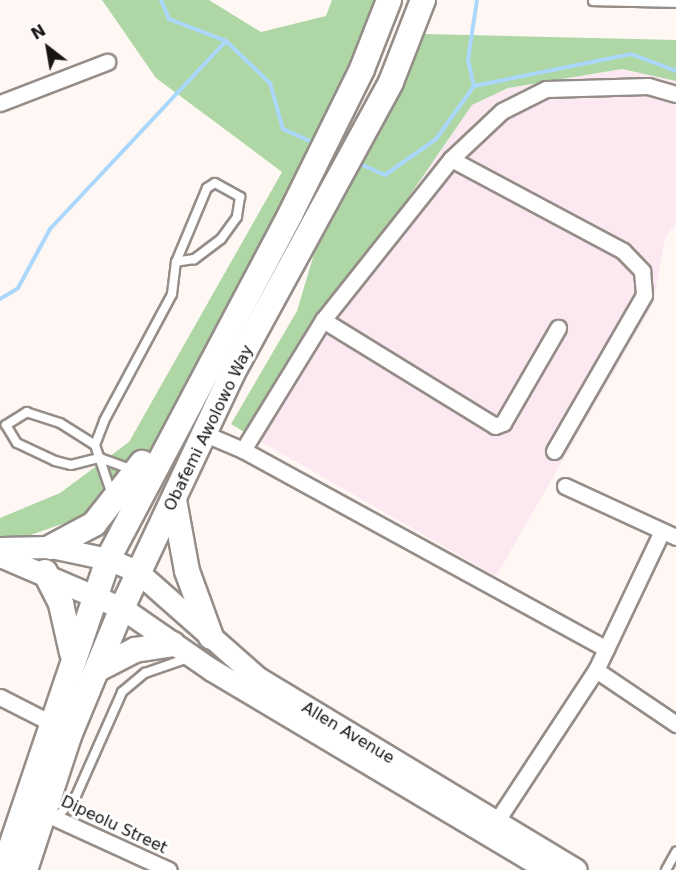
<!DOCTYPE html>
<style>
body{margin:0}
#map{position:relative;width:676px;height:870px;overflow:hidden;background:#fef7f3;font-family:"DejaVu Sans",sans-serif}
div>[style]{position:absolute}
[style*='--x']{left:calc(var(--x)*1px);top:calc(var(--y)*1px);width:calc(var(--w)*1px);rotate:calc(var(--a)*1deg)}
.commercial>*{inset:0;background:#fce8f1}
.green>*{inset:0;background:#aed7a5}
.stream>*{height:4px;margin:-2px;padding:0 2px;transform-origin:2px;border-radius:2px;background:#aad7fb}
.roads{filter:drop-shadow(2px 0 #958d88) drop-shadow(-2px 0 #958d88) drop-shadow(0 2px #958d88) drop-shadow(0 -2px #958d88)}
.lane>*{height:8px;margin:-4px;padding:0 4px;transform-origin:4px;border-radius:4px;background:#fff}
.street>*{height:15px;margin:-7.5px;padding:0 7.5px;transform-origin:7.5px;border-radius:7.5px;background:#fff}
.secondary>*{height:21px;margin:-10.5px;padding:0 10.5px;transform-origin:10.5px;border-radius:10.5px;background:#fff}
.primary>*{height:24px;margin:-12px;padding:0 12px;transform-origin:12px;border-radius:12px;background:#fff}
span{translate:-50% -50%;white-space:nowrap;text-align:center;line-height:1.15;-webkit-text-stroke:6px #fff;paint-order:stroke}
.street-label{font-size:16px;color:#171412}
.north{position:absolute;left:18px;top:18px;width:60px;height:60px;-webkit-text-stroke:4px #fff;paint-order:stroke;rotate:329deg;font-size:16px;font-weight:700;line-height:24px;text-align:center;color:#171412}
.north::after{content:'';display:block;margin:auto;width:21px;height:27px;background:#171412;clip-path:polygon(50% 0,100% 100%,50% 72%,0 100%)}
</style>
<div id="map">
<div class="commercial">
<i style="clip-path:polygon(622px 69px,676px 81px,676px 223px,665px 238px,653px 304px,496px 576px,246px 433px,472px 105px,508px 88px)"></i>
</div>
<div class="green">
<i style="clip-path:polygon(102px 0,209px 0,261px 32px,326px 16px,332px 0,385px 0,253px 272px,221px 318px,186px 406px,141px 465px,85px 516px,19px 539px,0 536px,0 518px,60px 493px,129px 442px,282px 172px,156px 78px)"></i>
<i style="clip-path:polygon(425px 34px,676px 40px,676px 81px,622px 69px,508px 88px,472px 105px,246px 433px,231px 424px,297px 311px,316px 247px)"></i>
</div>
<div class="stream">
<i style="--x:161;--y:0;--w:21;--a:67"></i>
<i style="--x:169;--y:19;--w:61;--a:21.1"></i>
<i style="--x:226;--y:41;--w:61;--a:43.7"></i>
<i style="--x:270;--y:83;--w:48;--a:74.2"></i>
<i style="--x:283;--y:129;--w:37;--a:24"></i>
<i style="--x:474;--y:86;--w:27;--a:-103"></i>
<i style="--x:468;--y:60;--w:61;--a:-81.5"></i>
<i style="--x:358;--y:163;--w:30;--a:24"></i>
<i style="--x:385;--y:175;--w:62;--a:-35.2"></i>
<i style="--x:436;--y:139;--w:65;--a:-54.4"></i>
<i style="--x:474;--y:86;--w:160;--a:-11.5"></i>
<i style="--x:631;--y:54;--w:48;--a:20.7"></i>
<i style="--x:0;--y:299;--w:21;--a:-31"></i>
<i style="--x:18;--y:288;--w:67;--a:-61.5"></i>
<i style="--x:50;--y:229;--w:258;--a:-46.9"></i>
</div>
<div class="roads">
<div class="lane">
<i style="--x:593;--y:1;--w:83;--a:1.4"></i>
<i style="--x:95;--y:445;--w:41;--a:-147.8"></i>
<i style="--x:60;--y:423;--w:35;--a:-162"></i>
<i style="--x:27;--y:412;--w:25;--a:148"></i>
<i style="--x:6;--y:425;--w:21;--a:59"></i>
<i style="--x:17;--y:443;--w:42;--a:25.3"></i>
<i style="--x:55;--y:461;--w:16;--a:14"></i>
<i style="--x:71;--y:465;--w:30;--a:-14"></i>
<i style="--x:100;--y:458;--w:33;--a:20"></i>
<i style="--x:112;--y:495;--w:53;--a:-108.8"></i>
<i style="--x:95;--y:445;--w:26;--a:-69"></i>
<i style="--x:104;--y:421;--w:144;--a:-61.8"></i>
<i style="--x:172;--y:294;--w:32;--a:-83"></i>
<i style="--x:176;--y:262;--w:80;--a:-67.3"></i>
<i style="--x:207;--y:188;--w:9;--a:-32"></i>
<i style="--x:215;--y:183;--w:29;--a:29"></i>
<i style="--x:240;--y:197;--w:20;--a:99"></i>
<i style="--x:237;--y:217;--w:27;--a:126"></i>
<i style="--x:221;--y:239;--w:34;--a:143"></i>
<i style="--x:194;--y:259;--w:18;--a:171"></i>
<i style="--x:57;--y:817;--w:28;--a:-48"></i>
<i style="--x:76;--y:796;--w:114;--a:-66.1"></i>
<i style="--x:122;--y:692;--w:30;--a:-40"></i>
<i style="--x:145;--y:673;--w:46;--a:-19.2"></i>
<i style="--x:666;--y:870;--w:21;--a:-61"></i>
</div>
<div class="street">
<i style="--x:0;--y:103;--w:115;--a:-21"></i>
<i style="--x:451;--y:159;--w:70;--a:-43.3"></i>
<i style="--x:502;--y:111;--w:49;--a:-26.6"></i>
<i style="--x:546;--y:89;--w:102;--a:-1.7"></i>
<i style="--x:648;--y:86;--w:29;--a:16"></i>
<i style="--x:323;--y:320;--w:202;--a:31.6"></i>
<i style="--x:495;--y:426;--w:9;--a:-21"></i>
<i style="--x:503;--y:423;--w:110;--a:-59.9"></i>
<i style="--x:203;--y:433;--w:43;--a:23"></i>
<i style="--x:243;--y:450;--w:414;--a:28.7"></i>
<i style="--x:243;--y:450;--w:153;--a:-58.4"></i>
<i style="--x:323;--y:320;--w:206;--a:-51.5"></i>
<i style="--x:451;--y:159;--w:195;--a:28.1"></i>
<i style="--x:623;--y:251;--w:28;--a:46"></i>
<i style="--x:642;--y:271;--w:24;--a:85"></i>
<i style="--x:644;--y:295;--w:180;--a:120"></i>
<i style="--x:565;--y:486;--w:122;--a:24.7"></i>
<i style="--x:596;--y:670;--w:97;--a:34"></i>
<i style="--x:0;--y:697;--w:57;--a:27"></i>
<i style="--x:44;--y:813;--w:137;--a:24.5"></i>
<i style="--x:496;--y:822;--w:182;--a:-56.7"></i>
<i style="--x:596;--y:670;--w:152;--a:-64.6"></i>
</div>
<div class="secondary">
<i style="--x:0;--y:548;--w:51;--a:-1.1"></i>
<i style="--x:51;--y:547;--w:58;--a:11.9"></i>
<i style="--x:108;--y:559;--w:33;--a:23"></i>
<i style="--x:138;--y:572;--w:160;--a:41.5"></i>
<i style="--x:258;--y:678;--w:371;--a:31.1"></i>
<i style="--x:0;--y:556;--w:133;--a:23.1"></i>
<i style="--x:122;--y:608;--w:109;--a:34.6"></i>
<i style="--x:212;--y:670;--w:391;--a:30.8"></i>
</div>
<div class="primary">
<i style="--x:174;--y:500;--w:72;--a:79.6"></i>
<i style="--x:187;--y:571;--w:70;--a:70"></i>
<i style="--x:51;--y:547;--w:49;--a:-28.1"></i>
<i style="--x:94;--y:524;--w:78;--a:-51.8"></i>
<i style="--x:45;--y:572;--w:36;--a:63"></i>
<i style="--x:61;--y:604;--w:50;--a:77.3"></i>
<i style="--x:98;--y:669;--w:42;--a:-27.2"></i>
<i style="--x:135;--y:650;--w:38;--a:-9"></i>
<i style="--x:3;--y:870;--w:328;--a:-71.3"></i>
<i style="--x:108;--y:559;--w:389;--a:-62.1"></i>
<i style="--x:290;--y:215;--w:163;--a:-63.7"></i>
<i style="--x:362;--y:69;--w:74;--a:-68.6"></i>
<i style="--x:25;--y:870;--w:141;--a:-71.8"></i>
<i style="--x:69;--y:736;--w:139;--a:-67.5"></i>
<i style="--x:122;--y:608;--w:259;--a:-64.8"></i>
<i style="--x:232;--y:374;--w:332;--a:-61.4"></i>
<i style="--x:391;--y:82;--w:88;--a:-68.7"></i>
</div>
</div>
<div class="street-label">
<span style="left:209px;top:428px;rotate:-64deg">Obafemi Awolowo Way</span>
<span style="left:348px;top:733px;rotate:31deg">Allen Avenue</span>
<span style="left:114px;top:825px;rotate:25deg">Dipeolu Street</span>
</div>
<div class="north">N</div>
</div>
